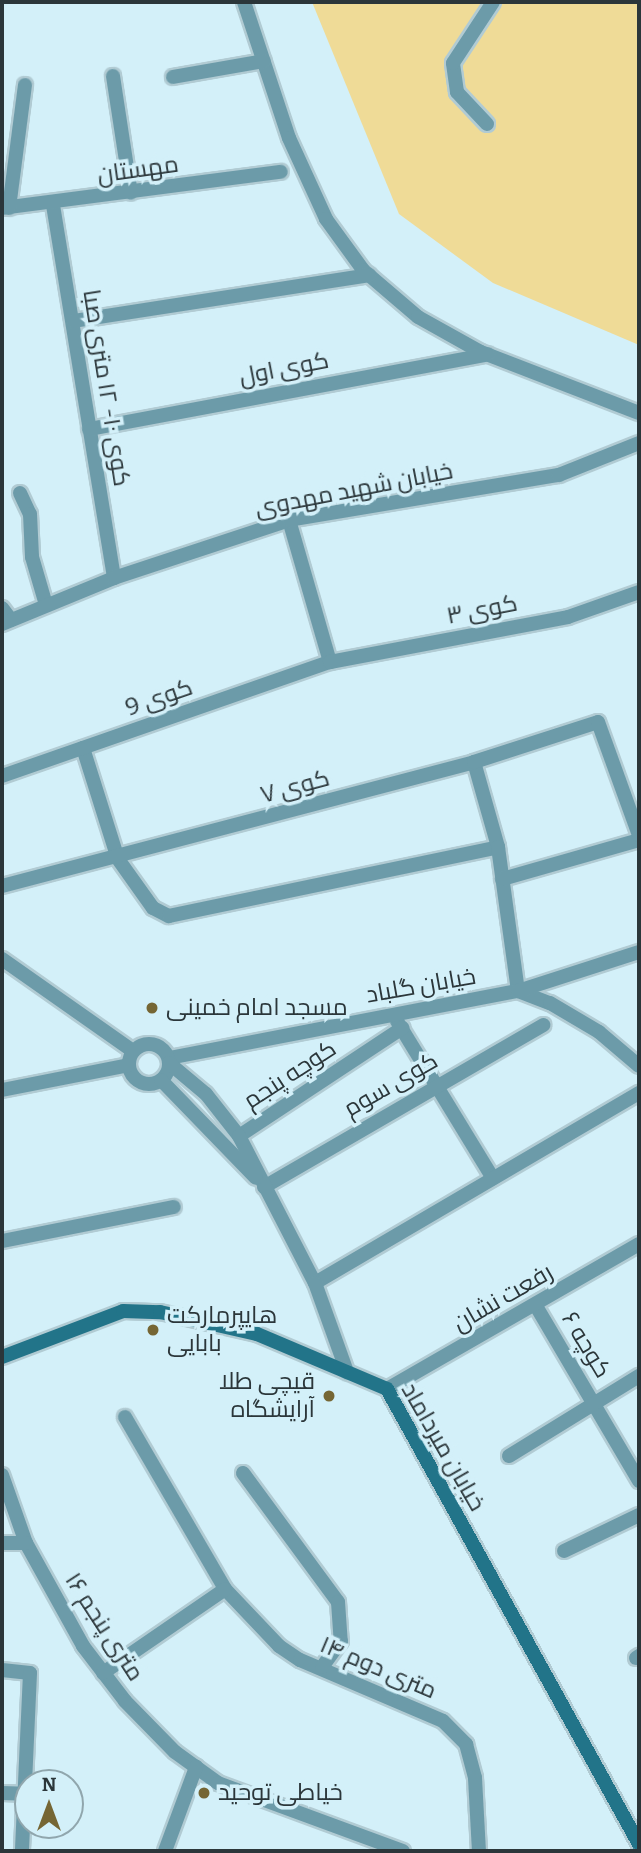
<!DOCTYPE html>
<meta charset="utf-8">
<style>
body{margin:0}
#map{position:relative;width:641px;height:1853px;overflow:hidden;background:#d3f0f9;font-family:Bitter,Cairo,serif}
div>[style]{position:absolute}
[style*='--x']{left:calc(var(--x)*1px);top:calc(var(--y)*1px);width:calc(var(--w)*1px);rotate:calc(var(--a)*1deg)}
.green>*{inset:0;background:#efdb97}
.roads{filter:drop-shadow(2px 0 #b1cbd3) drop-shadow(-2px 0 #b1cbd3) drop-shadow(0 2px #b1cbd3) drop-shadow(0 -2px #b1cbd3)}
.minor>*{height:14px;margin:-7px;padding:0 7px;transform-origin:7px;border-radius:7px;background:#6c9ba9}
.tertiary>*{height:14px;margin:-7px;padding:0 7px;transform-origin:7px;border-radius:7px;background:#6c9ba9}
.tertiary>.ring{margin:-7px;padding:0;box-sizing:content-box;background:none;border:14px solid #6c9ba9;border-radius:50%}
.secondary>*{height:14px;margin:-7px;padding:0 7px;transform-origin:7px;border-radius:7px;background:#227489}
.dots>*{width:19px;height:19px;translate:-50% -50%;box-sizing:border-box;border:4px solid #d3f0f9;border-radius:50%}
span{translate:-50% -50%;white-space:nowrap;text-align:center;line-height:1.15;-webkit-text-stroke:7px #d3f0f9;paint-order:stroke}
.street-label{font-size:24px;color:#2b363a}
.poi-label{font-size:24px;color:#2b363a}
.left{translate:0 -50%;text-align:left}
.right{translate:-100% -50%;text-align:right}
.frame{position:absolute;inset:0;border:4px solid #2b363a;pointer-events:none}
.north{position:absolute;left:14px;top:1769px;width:70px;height:70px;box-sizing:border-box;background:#d3f0f9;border:2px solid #90a6ad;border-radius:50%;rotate:0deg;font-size:19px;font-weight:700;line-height:28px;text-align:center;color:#2b363a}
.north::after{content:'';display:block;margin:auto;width:24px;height:32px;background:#756634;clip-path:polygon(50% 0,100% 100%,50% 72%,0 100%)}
</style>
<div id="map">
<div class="green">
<i style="clip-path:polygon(312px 2px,639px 2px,639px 345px,493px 283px,399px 214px)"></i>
</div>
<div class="roads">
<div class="minor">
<i style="--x:244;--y:2;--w:143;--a:71.7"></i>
<i style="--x:289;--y:138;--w:89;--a:65.4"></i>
<i style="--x:326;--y:219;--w:63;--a:54"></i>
<i style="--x:363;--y:270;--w:72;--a:40.5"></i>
<i style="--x:418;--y:317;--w:72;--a:29.1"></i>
<i style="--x:481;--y:352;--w:169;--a:21.1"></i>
<i style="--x:113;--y:76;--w:118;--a:81.3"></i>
<i style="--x:173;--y:77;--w:92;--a:-10"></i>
<i style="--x:487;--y:124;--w:44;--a:-133.2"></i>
<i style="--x:457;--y:92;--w:29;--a:-98"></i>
<i style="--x:453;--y:63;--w:73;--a:-56.7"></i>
<i style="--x:53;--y:205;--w:378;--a:80.7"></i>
<i style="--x:2;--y:208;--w:281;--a:-7.4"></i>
<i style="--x:9;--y:208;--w:124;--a:-82.6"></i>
<i style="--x:73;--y:321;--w:300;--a:-8.8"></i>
<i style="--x:89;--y:429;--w:406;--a:-10.6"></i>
<i style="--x:20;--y:493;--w:23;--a:65"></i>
<i style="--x:30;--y:514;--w:43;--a:87.3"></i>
<i style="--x:32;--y:557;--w:50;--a:73.7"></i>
<i style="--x:289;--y:520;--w:148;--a:73.9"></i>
<i style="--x:2;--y:608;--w:15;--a:53"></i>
<i style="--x:83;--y:748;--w:116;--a:72.5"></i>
<i style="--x:118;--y:859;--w:60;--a:54.5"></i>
<i style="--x:153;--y:908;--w:18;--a:27"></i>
<i style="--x:169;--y:916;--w:336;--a:-11.8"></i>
<i style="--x:474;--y:762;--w:88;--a:74.2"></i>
<i style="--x:498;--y:847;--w:145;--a:82.1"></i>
<i style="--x:2;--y:776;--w:347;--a:-19.2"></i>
<i style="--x:330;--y:662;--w:242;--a:-10.7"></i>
<i style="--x:568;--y:617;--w:75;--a:-19.4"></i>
<i style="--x:502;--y:879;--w:142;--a:-15.9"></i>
<i style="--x:2;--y:886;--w:488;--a:-14.7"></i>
<i style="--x:474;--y:762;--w:130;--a:-17.9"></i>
<i style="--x:598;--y:722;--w:120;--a:70.1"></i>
<i style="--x:518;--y:991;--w:34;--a:21"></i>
<i style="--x:550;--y:1003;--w:57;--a:30.6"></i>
<i style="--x:599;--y:1032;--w:52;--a:40.4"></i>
<i style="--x:397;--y:1021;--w:184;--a:58.6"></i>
<i style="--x:169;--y:1058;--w:355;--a:-10.9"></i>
<i style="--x:518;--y:991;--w:127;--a:-17.9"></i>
<i style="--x:239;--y:1136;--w:196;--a:-33.5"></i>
<i style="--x:264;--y:1187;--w:323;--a:-30.1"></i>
<i style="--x:2;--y:1241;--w:175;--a:-11.2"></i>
<i style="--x:315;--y:1283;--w:376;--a:-30.4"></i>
<i style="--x:536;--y:1306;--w:203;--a:59.5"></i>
<i style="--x:387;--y:1389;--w:291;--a:-29.9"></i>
<i style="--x:125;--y:1417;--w:199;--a:59.8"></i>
<i style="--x:225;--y:1589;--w:79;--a:46.5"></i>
<i style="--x:279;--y:1646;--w:25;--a:34"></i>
<i style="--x:300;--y:1660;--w:155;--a:23.1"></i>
<i style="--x:443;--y:1721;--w:33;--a:45"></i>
<i style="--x:466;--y:1744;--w:35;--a:75"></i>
<i style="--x:475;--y:1778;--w:73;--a:86.9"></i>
<i style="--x:509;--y:1456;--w:153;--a:-31.6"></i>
<i style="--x:243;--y:1473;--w:160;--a:53.6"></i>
<i style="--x:338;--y:1602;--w:39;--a:86"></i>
<i style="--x:341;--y:1641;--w:32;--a:126"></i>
<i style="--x:2;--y:1475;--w:72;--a:70.6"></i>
<i style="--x:26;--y:1543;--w:118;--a:61"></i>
<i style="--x:83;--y:1646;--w:69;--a:52.6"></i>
<i style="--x:125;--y:1701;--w:71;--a:45.6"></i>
<i style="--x:175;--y:1752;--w:53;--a:35.8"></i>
<i style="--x:218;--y:1783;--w:197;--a:20.2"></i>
<i style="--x:2;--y:1543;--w:24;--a:0"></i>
<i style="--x:564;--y:1551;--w:83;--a:-25.6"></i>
<i style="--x:636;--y:1658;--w:4;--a:-34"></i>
<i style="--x:2;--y:1670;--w:28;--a:6"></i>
<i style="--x:30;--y:1673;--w:178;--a:92.6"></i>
<i style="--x:103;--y:1673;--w:148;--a:-34.5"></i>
<i style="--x:2;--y:1793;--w:23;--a:2"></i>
<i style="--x:165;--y:1851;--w:90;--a:-69.7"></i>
</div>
<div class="tertiary">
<i style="--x:2;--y:624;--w:121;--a:-22.3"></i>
<i style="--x:114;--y:578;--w:184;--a:-18.3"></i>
<i style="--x:289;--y:520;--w:274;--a:-9.5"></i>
<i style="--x:559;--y:475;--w:86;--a:-21.8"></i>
<i style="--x:2;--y:959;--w:160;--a:35.1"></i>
<i class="ring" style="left:129px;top:1044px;width:26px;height:26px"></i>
<i style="--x:169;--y:1063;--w:48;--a:40"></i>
<i style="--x:206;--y:1094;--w:53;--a:51.8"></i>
<i style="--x:239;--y:1136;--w:165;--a:62.7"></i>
<i style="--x:315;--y:1283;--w:95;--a:70.2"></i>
<i style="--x:161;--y:1080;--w:136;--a:45.9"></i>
<i style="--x:2;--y:1090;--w:129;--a:-11.1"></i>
</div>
<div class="secondary">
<i style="--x:2;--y:1357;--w:129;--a:-20.8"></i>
<i style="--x:123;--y:1311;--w:37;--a:2"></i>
<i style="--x:160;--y:1312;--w:99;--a:12.8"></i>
<i style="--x:257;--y:1334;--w:141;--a:22.9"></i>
<i style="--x:387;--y:1389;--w:520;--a:61.02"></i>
</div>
</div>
<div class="dots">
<i style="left:152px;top:1008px;background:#756634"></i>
<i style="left:153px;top:1330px;background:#756634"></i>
<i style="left:329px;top:1396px;background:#756634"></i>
<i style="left:204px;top:1793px;background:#756634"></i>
</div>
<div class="street-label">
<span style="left:138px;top:170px;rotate:-8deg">مهستان</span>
<span style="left:284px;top:369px;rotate:-11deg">کوی اول</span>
<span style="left:106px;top:388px;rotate:81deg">کوی ۱۰- ۱۲ متری صبا</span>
<span style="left:354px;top:490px;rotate:-11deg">خیابان شهید مهدوی</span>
<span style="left:482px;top:610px;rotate:-11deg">کوی ۳</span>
<span style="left:159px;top:698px;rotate:-19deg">کوی 9</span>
<span style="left:295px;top:787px;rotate:-15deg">کوی ۷</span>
<span style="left:421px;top:986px;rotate:-10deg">خیابان گلباد</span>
<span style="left:290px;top:1075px;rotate:-33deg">کوچه پنجم</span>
<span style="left:391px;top:1085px;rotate:-30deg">کوی سوم</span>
<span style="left:503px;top:1298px;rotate:-30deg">رفعت نشان</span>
<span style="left:586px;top:1345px;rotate:59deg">کوچه ۶</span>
<span style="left:443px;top:1447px;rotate:60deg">خیابان میرداماد</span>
<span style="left:104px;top:1627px;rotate:57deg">۱۶ متری پنجم</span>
<span style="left:378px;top:1668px;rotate:23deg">۱۴ متری دوم</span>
</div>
<div class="poi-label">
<span class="left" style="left:166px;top:1008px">مسجد امام خمینی</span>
<span class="left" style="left:167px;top:1330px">هایپرمارکت<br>بابایی</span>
<span class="right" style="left:315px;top:1396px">قیچی طلا<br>آرایشگاه</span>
<span class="left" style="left:218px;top:1793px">خیاطی توحید</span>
</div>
<div class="frame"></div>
<div class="north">N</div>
</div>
